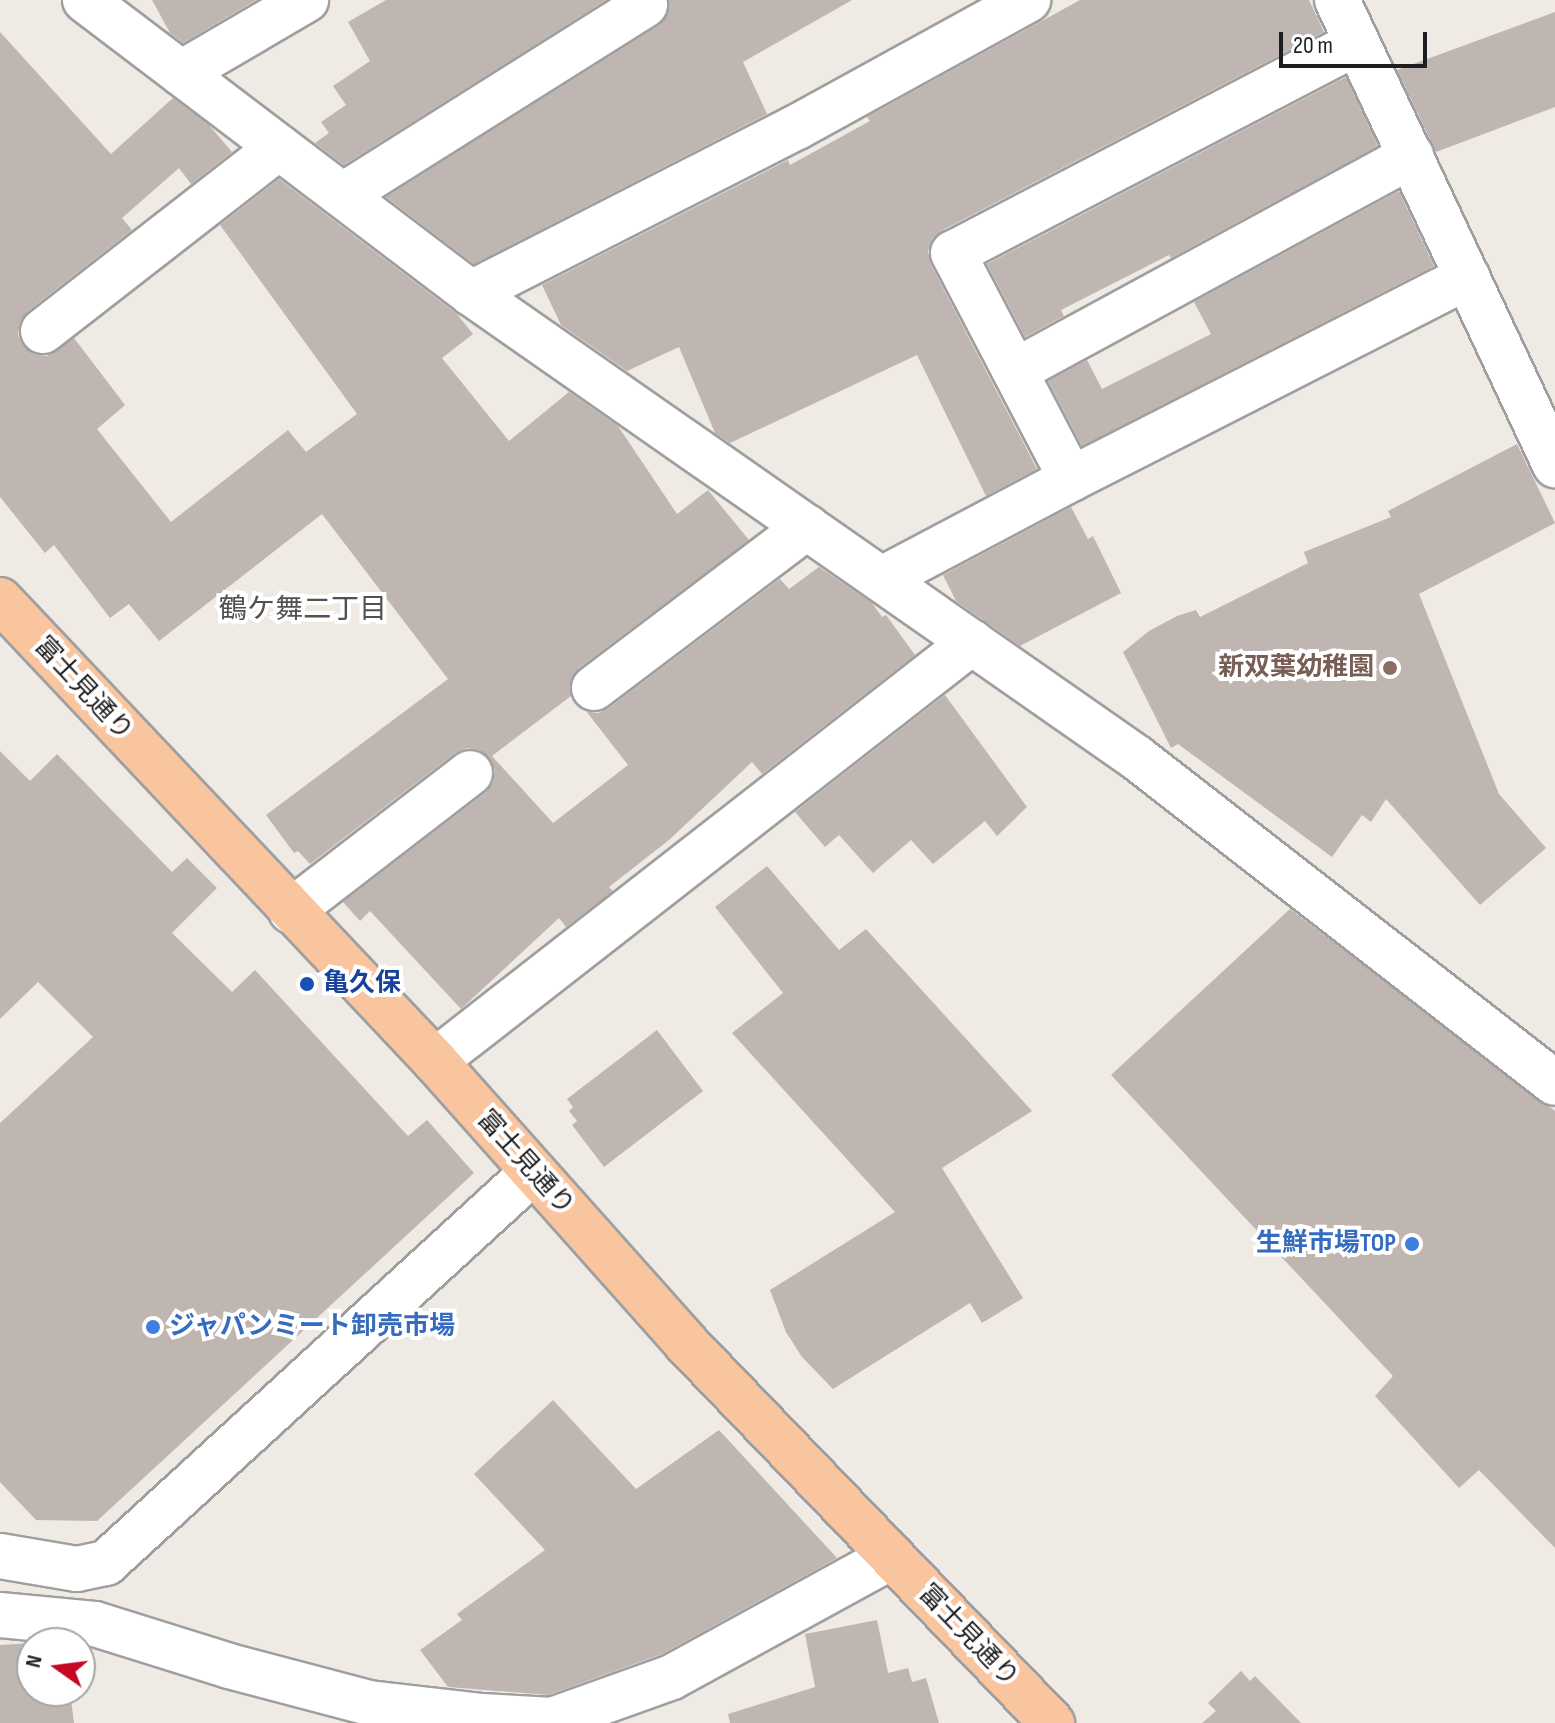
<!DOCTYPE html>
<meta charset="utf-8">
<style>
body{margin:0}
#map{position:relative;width:1555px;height:1723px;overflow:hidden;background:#efeae4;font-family:"Sofia Sans Condensed","Noto Sans JP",sans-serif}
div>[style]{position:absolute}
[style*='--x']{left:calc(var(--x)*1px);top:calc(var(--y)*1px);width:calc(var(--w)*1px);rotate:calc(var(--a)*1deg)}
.building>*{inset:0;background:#bfb5b1}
.roads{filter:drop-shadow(2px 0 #9f9f9f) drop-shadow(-2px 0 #9f9f9f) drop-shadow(0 2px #9f9f9f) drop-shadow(0 -2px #9f9f9f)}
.minor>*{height:44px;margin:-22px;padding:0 22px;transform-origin:22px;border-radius:22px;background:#fff}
.major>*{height:44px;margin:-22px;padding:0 22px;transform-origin:22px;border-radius:22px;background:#f9c59f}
.dots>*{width:22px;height:22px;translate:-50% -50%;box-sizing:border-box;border:4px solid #fff;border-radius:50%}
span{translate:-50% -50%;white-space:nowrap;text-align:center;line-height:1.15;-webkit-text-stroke:8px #fff;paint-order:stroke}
.education-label{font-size:26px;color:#785e54;font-weight:700}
.right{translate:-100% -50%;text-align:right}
.street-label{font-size:26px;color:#1e1e1e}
.transit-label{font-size:26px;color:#164399;font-weight:700}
.left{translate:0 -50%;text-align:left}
.shop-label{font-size:26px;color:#366cbe;font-weight:700}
.neighbourhood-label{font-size:28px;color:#515151}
.north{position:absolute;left:16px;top:1627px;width:80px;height:80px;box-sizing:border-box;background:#fff;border:2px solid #a5a5a5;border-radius:50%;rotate:284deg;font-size:22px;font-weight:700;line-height:32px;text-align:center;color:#1e1e1e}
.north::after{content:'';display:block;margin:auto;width:28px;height:36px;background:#c60723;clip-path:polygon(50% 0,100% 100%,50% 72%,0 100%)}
.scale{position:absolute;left:1279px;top:32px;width:148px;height:36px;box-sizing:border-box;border:4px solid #1e1e1e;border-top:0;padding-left:10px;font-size:24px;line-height:28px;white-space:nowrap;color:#1e1e1e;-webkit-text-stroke:6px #fff;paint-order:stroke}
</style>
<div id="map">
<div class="building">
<i style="clip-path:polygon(152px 0,256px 0,183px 43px,170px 33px)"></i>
<i style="clip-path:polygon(386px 0,606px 0,344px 165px,315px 143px,329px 133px,321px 122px,346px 105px,333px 86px,370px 61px,348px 22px)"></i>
<i style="clip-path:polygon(669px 0,852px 0,743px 62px,767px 114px,474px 264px,386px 197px,658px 26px,667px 16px)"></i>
<i style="clip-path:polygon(1080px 0,1309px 0,1324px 32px,941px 231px,932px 239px,928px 251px,931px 265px,1037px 469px,986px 496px,917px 355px,730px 443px,715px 433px,679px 347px,627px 371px,561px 325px,542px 285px,788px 160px,790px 165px,870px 121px,867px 117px)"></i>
<i style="clip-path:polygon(1555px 12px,1555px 107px,1436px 152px,1397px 70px)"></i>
<i style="clip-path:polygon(0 32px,111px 154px,173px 98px,209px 125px,232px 152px,191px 184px,179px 168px,122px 218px,132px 230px,28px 311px,20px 322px,18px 335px,23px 346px,34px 354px,47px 356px,74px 338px,125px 405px,97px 429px,171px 522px,288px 430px,306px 452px,357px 414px,220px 225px,279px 179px,457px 314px,473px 334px,442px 358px,509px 441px,569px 392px,618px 426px,677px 514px,708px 490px,749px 540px,579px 668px,571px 679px,571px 696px,492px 756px,553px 823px,628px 765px,586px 711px,598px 713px,609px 708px,780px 579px,789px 589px,819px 567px,872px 603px,882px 617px,886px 615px,915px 655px,762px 774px,752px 762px,669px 840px,609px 887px,613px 891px,566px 927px,559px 918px,461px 1009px,370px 911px,360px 921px,343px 902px,485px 793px,493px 783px,495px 770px,489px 757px,479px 750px,467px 748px,455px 753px,310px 864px,298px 851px,294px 853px,266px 815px,448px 679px,322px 514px,159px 641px,129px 604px,110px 618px,54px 545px,45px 553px,0 497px)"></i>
<i style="clip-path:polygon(1346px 77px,1378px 146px,1171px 258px,1169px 255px,1061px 310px,1064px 316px,1025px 337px,987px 264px)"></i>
<i style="clip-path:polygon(1399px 191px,1434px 266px,1082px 446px,1048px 381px,1087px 360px,1102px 389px,1211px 334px,1194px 302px)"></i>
<i style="clip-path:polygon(1517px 444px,1555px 523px,1419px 594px,1499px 794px,1546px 848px,1480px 905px,1386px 799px,1371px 822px,1362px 815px,1332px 857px,1178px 744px,1171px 748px,1123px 652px,1149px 631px,1177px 616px,1196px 610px,1200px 617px,1308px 563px,1304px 552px,1391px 517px,1388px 511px)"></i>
<i style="clip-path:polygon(1071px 507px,1088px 539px,1093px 536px,1121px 593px,1020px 646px,956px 601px,943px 575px)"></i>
<i style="clip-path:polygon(945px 695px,1027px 807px,997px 836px,985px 821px,933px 864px,911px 840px,873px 873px,839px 835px,825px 847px,795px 812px)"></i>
<i style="clip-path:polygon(0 751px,30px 781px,57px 754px,172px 872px,187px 858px,217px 888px,172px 933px,232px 992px,255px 970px,408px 1136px,427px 1120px,474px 1173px,97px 1521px,36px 1520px,0 1482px,0 1123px,93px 1037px,38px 982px,0 1019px)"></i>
<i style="clip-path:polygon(767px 866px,839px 950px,866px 929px,1032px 1111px,942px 1168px,1023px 1298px,982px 1323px,970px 1303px,833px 1389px,802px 1357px,786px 1332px,770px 1290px,895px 1212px,732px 1033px,783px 993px,715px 907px)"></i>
<i style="clip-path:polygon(1290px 909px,1555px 1111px,1555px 1548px,1479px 1470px,1459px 1488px,1375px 1396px,1393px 1376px,1111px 1075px)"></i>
<i style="clip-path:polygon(657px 1030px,703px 1091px,604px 1167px,572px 1125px,577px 1121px,569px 1111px,573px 1107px,567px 1099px)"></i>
<i style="clip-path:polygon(553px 1400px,636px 1489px,719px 1430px,837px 1558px,662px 1654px,548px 1695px,448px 1687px,420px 1650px,462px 1620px,457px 1614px,545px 1550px,474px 1474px)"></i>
<i style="clip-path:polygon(877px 1620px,888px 1673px,908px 1668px,912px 1682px,926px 1678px,939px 1723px,730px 1723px,728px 1714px,815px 1687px,805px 1634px)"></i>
<i style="clip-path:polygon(32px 1643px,32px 1691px,70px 1691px,74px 1723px,0 1723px,0 1645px)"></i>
<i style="clip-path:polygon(1241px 1671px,1250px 1681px,1255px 1676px,1301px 1723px,1202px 1723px,1216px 1711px,1208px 1703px)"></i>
</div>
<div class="roads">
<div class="minor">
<i style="--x:85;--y:0;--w:485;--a:37.2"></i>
<i style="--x:471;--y:293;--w:812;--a:34.92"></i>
<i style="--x:1137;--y:758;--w:529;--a:37.87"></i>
<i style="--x:1337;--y:0;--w:514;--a:64.88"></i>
<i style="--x:1357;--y:43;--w:455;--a:152.5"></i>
<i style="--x:953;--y:253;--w:255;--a:62.4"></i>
<i style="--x:1071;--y:479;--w:445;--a:-27"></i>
<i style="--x:181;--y:73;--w:145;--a:-30.3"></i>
<i style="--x:343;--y:195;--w:357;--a:-32.2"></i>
<i style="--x:471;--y:293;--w:366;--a:-27"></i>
<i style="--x:797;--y:127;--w:264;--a:-28.8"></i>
<i style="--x:43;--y:331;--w:299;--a:-37.9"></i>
<i style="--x:1015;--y:371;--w:451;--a:-28.5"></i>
<i style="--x:882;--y:579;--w:214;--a:-27.9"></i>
<i style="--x:594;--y:688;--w:267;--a:-37.1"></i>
<i style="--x:291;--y:911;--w:226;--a:-37.6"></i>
<i style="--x:435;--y:1061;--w:681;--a:-37.96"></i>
<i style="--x:0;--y:1556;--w:78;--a:9.6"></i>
<i style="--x:77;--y:1569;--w:30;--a:-12"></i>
<i style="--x:106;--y:1563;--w:579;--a:-42.48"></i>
<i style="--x:0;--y:1615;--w:95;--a:5.4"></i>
<i style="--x:95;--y:1624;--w:140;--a:17.4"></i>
<i style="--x:229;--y:1666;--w:145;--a:14.8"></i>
<i style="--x:369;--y:1703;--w:114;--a:6.6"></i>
<i style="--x:482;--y:1716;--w:70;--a:3.3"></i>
<i style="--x:552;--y:1720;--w:127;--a:-19.7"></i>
<i style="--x:672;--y:1677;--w:250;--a:-28.7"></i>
</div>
<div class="major">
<i style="--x:0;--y:600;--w:634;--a:46.66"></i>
<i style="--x:435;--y:1061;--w:378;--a:48.3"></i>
<i style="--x:686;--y:1343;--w:528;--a:46.08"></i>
</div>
</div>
<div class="dots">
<i style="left:1390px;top:668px;background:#8d6e63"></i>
<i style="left:307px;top:984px;background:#1a4fb4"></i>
<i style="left:1412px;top:1244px;background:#3f7fe0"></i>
<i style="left:153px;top:1327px;background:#3f7fe0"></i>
</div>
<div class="education-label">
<span class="right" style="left:1374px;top:668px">新双葉幼稚園</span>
</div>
<div class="street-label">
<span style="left:83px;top:689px;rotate:47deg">富士見通り</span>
<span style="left:525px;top:1163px;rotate:48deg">富士見通り</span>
<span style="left:968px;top:1636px;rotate:46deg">富士見通り</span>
</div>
<div class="transit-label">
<span class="left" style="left:323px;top:984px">亀久保</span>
</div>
<div class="shop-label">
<span class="right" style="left:1396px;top:1244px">生鮮市場TOP</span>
<span class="left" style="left:169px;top:1327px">ジャパンミート卸売市場</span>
</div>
<div class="neighbourhood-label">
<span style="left:303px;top:610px">鶴ケ舞二丁目</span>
</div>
<div class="north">N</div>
<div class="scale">20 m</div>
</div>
